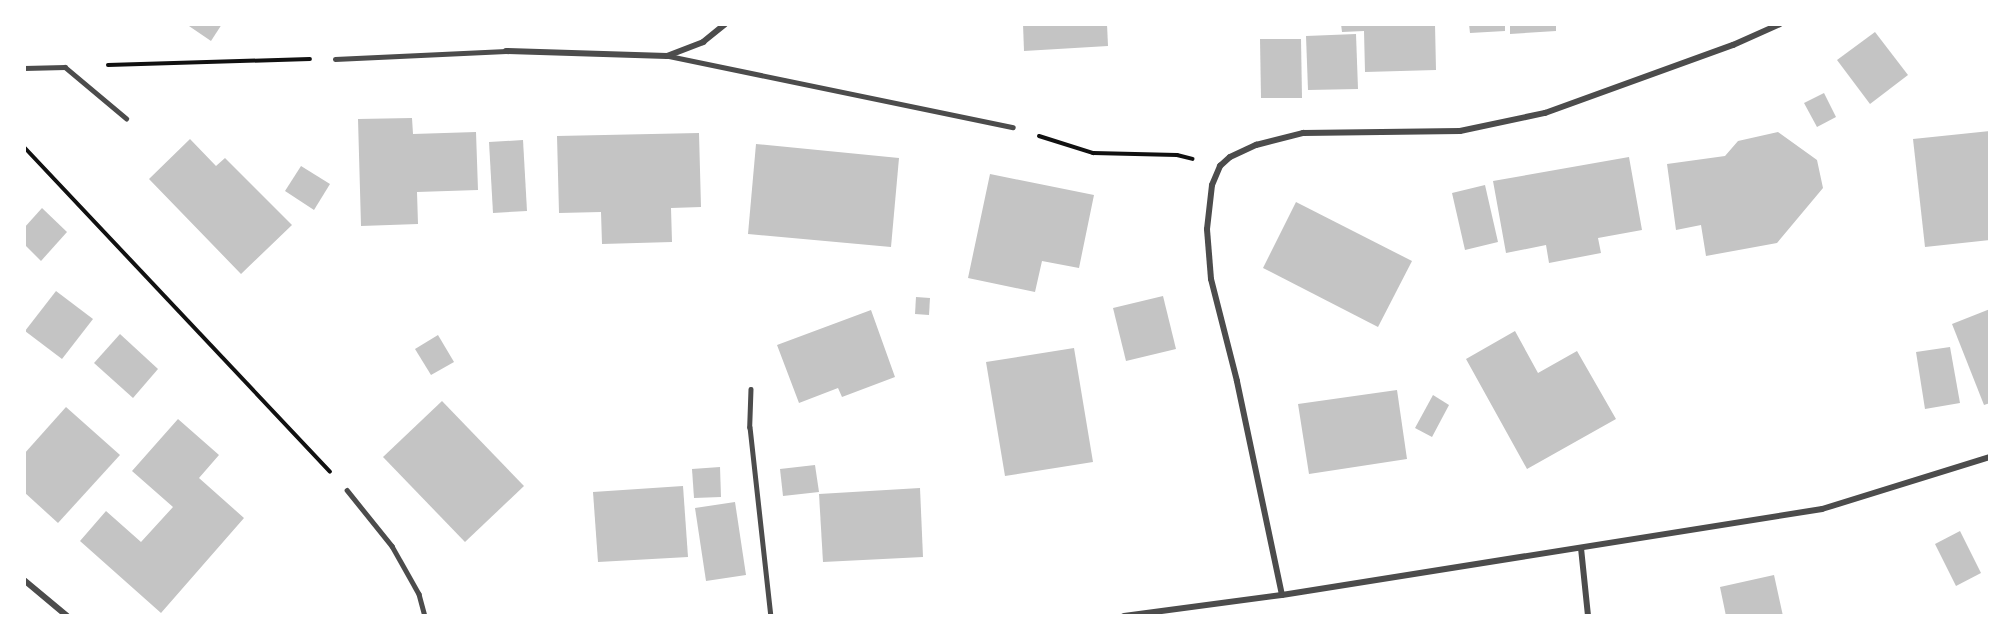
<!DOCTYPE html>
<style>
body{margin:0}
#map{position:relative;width:2014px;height:640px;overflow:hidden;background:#fff;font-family:"PT Sans",sans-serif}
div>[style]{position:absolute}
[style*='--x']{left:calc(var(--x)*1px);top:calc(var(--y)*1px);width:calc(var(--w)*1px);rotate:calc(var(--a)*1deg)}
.building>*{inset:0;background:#c4c4c4}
.path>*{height:4px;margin:-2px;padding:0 2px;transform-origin:2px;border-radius:2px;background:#111}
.service>*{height:4.5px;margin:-2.25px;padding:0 2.25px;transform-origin:2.25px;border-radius:2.25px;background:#4c4c4c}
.minor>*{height:6px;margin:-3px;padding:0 3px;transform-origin:3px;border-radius:3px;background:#4c4c4c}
span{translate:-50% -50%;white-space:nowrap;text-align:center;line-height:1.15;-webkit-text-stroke:6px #fff;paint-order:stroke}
.frame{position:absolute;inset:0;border:26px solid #fff;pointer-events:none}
</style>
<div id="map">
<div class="building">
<i style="clip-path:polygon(186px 24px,222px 24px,211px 41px)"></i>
<i style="clip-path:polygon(1023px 24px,1107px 24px,1108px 46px,1024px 51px)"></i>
<i style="clip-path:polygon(1341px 24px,1435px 24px,1436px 70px,1365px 72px,1364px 31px,1342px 32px)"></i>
<i style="clip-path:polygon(1469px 24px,1505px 24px,1505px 31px,1470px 33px)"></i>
<i style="clip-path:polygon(1510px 24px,1556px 24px,1556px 31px,1510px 34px)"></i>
<i style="clip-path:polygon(1875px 32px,1908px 75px,1870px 104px,1837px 60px)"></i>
<i style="clip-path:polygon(1356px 34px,1358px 89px,1308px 90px,1306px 36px)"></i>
<i style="clip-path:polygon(1260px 39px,1301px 39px,1302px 98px,1261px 98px)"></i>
<i style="clip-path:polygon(1824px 93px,1836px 117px,1817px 127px,1804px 103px)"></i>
<i style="clip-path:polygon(412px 118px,413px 134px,476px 132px,478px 190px,417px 192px,418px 224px,361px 226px,358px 119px)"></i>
<i style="clip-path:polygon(1990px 131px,1990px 240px,1925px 247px,1913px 139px)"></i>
<i style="clip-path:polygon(1778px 132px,1817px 160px,1823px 188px,1777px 243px,1706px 256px,1701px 225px,1676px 230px,1667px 164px,1725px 156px,1738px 141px)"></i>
<i style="clip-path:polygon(699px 133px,701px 207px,671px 208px,672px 242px,602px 244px,601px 212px,559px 213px,557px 136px)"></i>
<i style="clip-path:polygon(190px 139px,216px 166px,225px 158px,292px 225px,241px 274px,149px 179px)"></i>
<i style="clip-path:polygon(523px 140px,527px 211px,493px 213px,489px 142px)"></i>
<i style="clip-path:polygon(756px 144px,899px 158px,891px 247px,748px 234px)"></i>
<i style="clip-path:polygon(1629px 157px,1642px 230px,1598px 238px,1601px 253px,1549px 263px,1546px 245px,1506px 253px,1493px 181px)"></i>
<i style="clip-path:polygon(301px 166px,330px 184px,314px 210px,285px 191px)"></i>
<i style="clip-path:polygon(990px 174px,1094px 195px,1079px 268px,1042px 261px,1035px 292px,968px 278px)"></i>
<i style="clip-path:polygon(1485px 185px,1498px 242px,1465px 250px,1452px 193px)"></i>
<i style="clip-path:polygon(1296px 202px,1412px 261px,1378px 327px,1263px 268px)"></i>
<i style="clip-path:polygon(42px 208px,67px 232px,41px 261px,24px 244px,24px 228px)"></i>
<i style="clip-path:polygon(56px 291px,93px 319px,62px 359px,25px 331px)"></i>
<i style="clip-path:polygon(1163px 296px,1176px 349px,1126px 361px,1113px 308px)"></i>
<i style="clip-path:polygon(916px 297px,930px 298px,929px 315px,915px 314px)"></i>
<i style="clip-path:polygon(1990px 309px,1990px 403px,1984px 405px,1952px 324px)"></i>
<i style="clip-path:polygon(871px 310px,895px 377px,842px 397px,838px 388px,799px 403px,777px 345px)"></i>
<i style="clip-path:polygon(1515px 331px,1538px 373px,1577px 351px,1616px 419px,1527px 469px,1466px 359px)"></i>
<i style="clip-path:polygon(120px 334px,158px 369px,133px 398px,94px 363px)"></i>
<i style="clip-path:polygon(438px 335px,454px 362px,431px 375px,415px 349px)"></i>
<i style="clip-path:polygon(1950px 347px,1960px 403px,1925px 409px,1916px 352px)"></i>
<i style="clip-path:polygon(1074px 348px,1093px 462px,1005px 476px,986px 362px)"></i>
<i style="clip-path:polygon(1397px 390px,1407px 459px,1309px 474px,1298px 404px)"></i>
<i style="clip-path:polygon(1433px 395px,1449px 405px,1432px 437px,1415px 428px)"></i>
<i style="clip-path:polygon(442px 401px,524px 486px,465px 542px,383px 457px)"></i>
<i style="clip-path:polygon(66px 407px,120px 455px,58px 523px,24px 492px,24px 454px)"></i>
<i style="clip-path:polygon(178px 419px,219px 455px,199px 478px,244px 518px,161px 613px,80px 541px,106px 511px,141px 542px,173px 507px,132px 471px)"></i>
<i style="clip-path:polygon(815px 465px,819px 492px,783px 496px,780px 469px)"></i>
<i style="clip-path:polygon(720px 467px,721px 497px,694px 498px,692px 469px)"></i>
<i style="clip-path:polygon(683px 486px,688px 557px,598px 562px,593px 492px)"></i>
<i style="clip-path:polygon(920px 488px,923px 557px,823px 562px,819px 494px)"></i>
<i style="clip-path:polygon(735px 502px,746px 575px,706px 581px,695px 508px)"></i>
<i style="clip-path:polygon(1960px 531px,1981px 573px,1956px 586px,1935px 544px)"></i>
<i style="clip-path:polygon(1774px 575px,1783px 616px,1726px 616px,1720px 587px)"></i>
</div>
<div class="path">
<i style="--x:108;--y:65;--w:202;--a:-1.7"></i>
<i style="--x:1039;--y:136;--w:57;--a:17.5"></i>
<i style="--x:1093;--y:153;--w:84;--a:1.4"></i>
<i style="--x:1177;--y:155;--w:16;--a:14"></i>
<i style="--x:24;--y:147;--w:446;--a:46.7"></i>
</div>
<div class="service">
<i style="--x:669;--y:56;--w:351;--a:11.7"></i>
<i style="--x:335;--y:59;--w:171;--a:-2.7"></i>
<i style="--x:24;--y:68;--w:41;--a:-1.4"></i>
<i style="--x:65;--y:67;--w:80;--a:39.9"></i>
<i style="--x:751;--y:389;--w:38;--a:92"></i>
<i style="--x:750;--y:427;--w:190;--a:83.7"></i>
<i style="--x:347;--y:490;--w:72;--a:51.2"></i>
<i style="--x:392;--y:546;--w:55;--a:60.6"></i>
<i style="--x:419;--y:594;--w:23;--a:75"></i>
</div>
<div class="minor">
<i style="--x:506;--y:51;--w:161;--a:1.8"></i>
<i style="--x:667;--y:56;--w:39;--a:-21"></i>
<i style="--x:703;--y:42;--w:28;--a:-39"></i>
<i style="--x:1581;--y:548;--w:68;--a:84.1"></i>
<i style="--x:24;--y:580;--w:56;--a:39.9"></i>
<i style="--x:1282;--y:595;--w:219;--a:-101.9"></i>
<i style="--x:1237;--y:381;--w:105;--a:-104.3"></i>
<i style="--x:1211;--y:279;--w:50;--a:-94.6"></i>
<i style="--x:1207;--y:229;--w:44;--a:-83.5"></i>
<i style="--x:1212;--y:185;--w:21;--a:-67"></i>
<i style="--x:1220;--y:166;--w:13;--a:-42"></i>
<i style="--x:1230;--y:157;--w:29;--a:-25"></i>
<i style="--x:1256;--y:145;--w:49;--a:-14.3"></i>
<i style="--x:1303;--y:133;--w:157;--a:-0.7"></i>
<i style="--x:1460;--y:131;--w:87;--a:-12"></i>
<i style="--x:1545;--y:113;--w:200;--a:-19.9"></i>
<i style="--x:1733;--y:45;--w:51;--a:-24.1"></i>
<i style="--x:1124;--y:616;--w:159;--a:-7.6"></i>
<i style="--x:1282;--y:595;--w:547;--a:-9.05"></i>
<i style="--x:1822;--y:509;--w:176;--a:-17.2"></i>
</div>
<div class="frame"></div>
</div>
